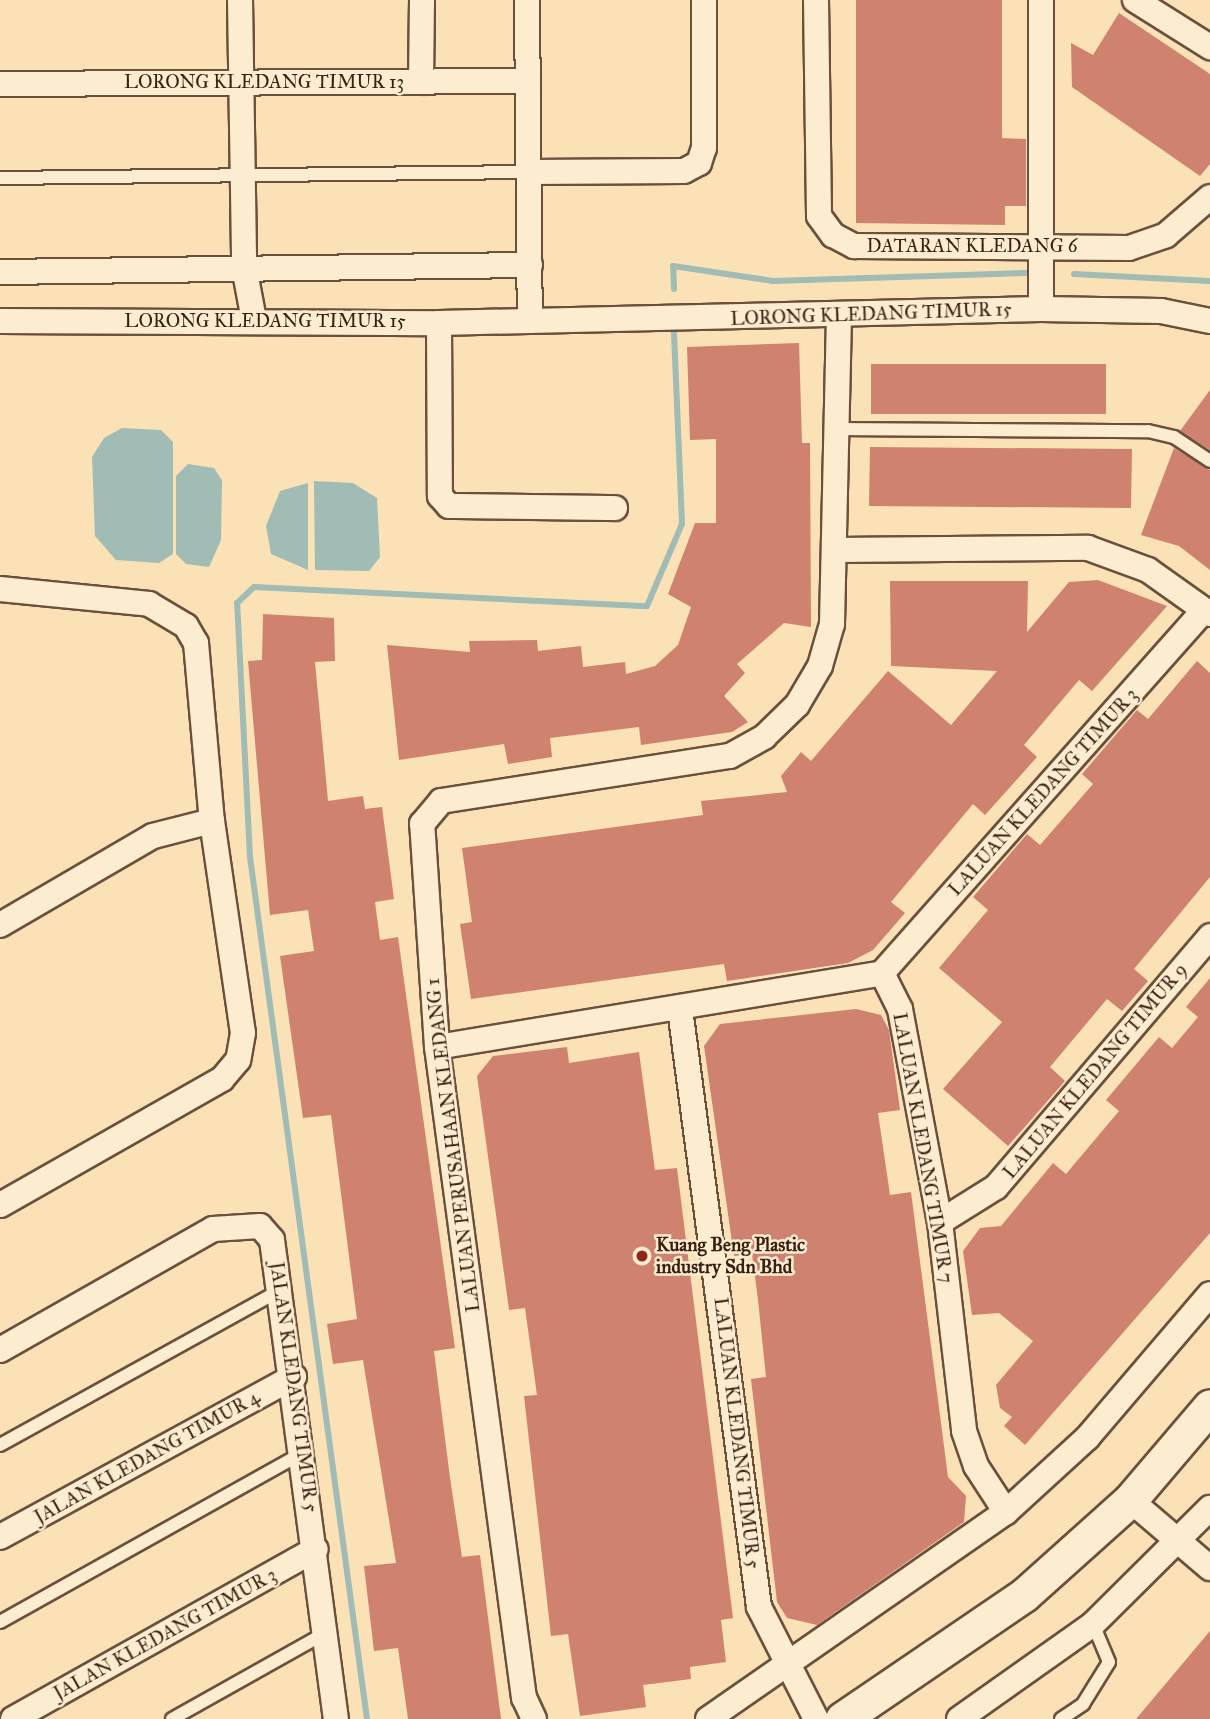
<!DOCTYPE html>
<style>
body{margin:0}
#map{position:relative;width:1210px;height:1719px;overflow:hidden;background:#fbe1b6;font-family:"IM FELL Great Primer",serif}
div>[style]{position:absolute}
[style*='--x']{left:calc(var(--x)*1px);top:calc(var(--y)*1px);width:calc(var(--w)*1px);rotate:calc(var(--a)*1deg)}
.water>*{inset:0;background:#a0bcb5}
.stream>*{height:6px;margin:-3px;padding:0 3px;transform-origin:3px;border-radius:3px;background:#a0bcb5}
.building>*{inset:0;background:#ce826f}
.roads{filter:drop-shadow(2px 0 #6b503c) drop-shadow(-2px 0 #6b503c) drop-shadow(0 2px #6b503c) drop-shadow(0 -2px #6b503c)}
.lane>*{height:12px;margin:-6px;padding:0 6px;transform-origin:6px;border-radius:6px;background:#fcecd0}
.street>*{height:24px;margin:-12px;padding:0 12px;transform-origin:12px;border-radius:12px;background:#fcecd0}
.secondary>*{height:33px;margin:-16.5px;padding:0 16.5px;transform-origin:16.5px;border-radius:16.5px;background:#fcecd0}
.dots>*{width:19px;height:19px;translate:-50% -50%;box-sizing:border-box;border:4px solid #fcecd0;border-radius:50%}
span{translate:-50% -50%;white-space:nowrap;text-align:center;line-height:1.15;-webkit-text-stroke:5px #fcecd0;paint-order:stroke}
.street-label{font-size:19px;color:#3b1f13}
.poi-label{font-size:19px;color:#3b1f13;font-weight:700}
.left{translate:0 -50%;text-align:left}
</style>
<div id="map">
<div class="water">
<i style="clip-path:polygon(122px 428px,161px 430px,173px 442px,173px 554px,159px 563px,116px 560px,95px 536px,92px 457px,104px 438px)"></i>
<i style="clip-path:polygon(188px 464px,214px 468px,222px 480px,221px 540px,209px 567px,186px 564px,176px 554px,176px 476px)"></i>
<i style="clip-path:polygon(314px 481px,353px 483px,377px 498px,380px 557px,369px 571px,315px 570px)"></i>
<i style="clip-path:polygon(308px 483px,308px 570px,271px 554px,266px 526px,280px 491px)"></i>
</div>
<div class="stream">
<i style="--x:1074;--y:274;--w:136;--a:2.9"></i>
<i style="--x:674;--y:289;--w:23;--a:-92"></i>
<i style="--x:673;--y:266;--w:101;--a:8.5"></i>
<i style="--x:773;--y:281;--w:260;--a:-1.8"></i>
<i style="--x:367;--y:1719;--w:870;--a:-97.73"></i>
<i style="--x:250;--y:857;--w:254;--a:-92.9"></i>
<i style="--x:237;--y:603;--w:23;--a:-43"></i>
<i style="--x:254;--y:587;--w:393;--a:2.8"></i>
<i style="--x:647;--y:606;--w:89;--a:-66.9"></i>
<i style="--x:682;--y:524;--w:193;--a:-92.4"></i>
</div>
<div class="building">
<i style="clip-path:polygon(856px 0,1002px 0,1002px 138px,1026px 139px,1026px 206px,1005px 206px,1005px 225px,856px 223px)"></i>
<i style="clip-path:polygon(1119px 13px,1210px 74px,1210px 164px,1200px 176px,1072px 87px,1071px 43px,1093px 55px)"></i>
<i style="clip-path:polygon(799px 343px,802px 443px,810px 443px,811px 627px,784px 623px,737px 664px,745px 673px,724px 696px,748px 722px,732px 732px,641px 745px,639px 727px,550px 738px,552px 757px,508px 764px,504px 744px,399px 760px,387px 645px,470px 652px,469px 641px,537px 640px,538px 651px,581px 646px,583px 667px,625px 662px,626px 674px,655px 666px,678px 645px,691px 607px,668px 594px,695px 523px,716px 523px,716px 439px,690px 440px,687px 347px)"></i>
<i style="clip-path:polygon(871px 364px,1106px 364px,1106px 414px,871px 414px)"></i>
<i style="clip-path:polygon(1210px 390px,1210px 450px,1180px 431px)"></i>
<i style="clip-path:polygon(870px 447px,1132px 449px,1131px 508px,869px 506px)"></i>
<i style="clip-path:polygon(1174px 448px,1210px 470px,1210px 570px,1179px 546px,1141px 535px)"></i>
<i style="clip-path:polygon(1098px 580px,1167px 606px,1092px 691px,1079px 680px,1024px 745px,1037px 757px,985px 815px,973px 804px,891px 902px,905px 913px,873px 950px,848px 963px,727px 981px,724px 964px,471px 999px,460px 924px,472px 922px,462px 848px,703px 815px,701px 801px,787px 792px,781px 776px,801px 752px,811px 761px,888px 671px,951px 725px,997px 671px,891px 666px,890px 581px,1028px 581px,1027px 632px,1069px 582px)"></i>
<i style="clip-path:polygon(263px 614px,334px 618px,335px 661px,315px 662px,328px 801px,363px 796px,365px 809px,382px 807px,394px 899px,375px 902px,380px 940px,398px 937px,455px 1348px,434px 1351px,450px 1478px,462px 1557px,480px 1555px,501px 1719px,408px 1719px,398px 1648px,374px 1651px,364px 1566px,396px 1563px,363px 1360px,333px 1364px,327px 1324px,357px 1319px,331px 1115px,303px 1118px,280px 956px,314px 951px,308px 910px,270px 915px,248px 661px,262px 660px)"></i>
<i style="clip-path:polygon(1197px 661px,1210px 673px,1210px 877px,1134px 969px,1148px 981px,1122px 1011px,1107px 999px,1050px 1067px,1065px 1081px,1008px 1146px,943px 1089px,1002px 1022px,939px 968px,988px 910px,973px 897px,1027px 834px,1040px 845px,1093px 784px,1082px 774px,1137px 710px,1148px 719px)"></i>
<i style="clip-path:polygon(1210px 978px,1210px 1233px,1025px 1445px,1004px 1426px,1012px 1417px,1000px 1408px,996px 1385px,1033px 1341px,999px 1313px,972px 1315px,963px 1251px,980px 1228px,1001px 1226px,1053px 1163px,1066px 1174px,1119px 1111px,1106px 1100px,1159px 1037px,1172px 1048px,1198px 1017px,1186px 1007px)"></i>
<i style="clip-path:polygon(856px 1009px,881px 1015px,889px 1030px,900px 1110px,878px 1113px,890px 1195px,911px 1192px,948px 1477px,966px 1496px,964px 1522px,817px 1625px,787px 1618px,777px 1602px,751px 1379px,766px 1377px,758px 1300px,752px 1254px,734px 1256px,704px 1046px,720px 1024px)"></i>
<i style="clip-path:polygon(567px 1047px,569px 1063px,639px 1052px,655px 1170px,677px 1168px,733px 1618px,721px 1620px,726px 1662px,690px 1667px,691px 1679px,643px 1685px,646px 1707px,580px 1716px,568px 1634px,551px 1636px,524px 1396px,537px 1395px,525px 1308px,509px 1310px,477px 1076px,493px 1056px)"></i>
<i style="clip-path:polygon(1210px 1631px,1210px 1719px,1136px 1719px)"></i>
</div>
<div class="roads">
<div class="lane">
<i style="--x:0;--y:178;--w:530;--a:-0.65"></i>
<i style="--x:836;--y:429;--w:312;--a:0.4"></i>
<i style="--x:1148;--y:431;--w:27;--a:13"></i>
<i style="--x:1174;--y:437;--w:43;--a:33.7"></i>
<i style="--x:0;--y:1445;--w:321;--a:-28.9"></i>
<i style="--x:0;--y:1622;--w:346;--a:-29.2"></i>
<i style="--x:172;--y:1719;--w:178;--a:-29.3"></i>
<i style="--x:1061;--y:1719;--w:27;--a:-34"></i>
<i style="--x:1083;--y:1704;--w:49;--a:-58.2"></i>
<i style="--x:1109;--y:1662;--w:41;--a:-112.8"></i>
</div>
<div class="street">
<i style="--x:240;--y:0;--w:267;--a:89.1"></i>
<i style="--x:244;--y:267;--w:54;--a:79.3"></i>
<i style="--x:527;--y:0;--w:321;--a:89.5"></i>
<i style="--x:816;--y:0;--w:216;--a:89.2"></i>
<i style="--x:819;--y:216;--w:24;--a:54"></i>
<i style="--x:833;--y:235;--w:24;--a:28"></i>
<i style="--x:854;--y:246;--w:275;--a:0.4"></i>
<i style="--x:1129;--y:248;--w:39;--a:-19"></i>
<i style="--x:1166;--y:235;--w:58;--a:-40.8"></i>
<i style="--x:1135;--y:0;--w:89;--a:32.1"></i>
<i style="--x:421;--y:82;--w:82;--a:-89.3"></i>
<i style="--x:0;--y:84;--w:527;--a:-0.33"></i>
<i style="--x:530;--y:172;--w:154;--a:-0.4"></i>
<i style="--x:684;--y:171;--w:17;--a:-28"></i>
<i style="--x:699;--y:163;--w:16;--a:-72"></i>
<i style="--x:704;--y:148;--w:148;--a:-90"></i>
<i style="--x:0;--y:272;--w:530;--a:-0.76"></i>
<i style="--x:1041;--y:309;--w:309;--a:-90"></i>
<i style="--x:0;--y:321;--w:439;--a:0.3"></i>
<i style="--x:439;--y:323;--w:602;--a:-1.33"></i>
<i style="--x:1041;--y:309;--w:120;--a:1"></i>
<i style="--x:1161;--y:311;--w:50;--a:11.5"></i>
<i style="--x:439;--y:323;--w:173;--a:89.7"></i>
<i style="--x:440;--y:496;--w:13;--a:48"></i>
<i style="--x:449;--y:506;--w:166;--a:0.7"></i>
<i style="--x:835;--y:550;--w:253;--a:-0.5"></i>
<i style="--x:1088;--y:548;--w:64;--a:20.1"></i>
<i style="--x:1148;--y:570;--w:76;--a:35.4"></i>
<i style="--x:0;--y:589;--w:150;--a:5.7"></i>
<i style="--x:149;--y:604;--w:43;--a:30.7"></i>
<i style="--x:186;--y:626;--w:20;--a:60"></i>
<i style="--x:196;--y:643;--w:179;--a:84.9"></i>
<i style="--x:212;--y:821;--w:214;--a:81.7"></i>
<i style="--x:243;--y:1033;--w:27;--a:100"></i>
<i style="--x:238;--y:1060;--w:25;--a:130"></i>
<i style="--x:222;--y:1079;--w:255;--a:150.4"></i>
<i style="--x:0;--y:925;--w:177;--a:-30.2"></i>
<i style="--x:153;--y:836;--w:61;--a:-14.3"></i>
<i style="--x:882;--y:973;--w:485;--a:-48.4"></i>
<i style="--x:680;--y:1009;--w:603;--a:82.47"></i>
<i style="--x:759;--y:1607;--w:126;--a:63"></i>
<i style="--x:437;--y:1047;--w:451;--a:-9.4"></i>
<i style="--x:882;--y:973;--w:40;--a:63.4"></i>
<i style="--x:900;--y:1009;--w:217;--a:79.4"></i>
<i style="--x:940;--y:1222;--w:210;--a:83.4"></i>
<i style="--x:964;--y:1431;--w:37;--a:71"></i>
<i style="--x:976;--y:1466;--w:55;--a:56.9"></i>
<i style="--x:940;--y:1222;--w:66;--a:-32"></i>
<i style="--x:996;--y:1187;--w:330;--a:-49.5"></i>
<i style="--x:0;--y:1350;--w:245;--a:-29.6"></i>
<i style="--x:213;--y:1229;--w:47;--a:-3.7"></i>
<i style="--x:260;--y:1226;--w:18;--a:49"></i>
<i style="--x:272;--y:1240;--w:483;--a:82.4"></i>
<i style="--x:1130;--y:1500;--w:105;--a:40.4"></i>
<i style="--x:0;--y:1537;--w:335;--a:-28.6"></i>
<i style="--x:13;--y:1719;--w:347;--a:-29.3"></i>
<i style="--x:534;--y:1719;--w:23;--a:-115"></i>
<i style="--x:524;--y:1698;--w:657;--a:-97.61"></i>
<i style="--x:437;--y:1047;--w:224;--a:-93.8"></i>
<i style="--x:422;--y:824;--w:30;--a:-50"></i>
<i style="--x:441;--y:801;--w:292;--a:-8.9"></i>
<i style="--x:730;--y:756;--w:39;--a:-29"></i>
<i style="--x:764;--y:737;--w:46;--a:-44.1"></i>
<i style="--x:797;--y:705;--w:45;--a:-59.5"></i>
<i style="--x:820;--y:666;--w:44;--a:-74.1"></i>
<i style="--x:832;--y:624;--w:307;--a:-88.7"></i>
<i style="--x:708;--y:1719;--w:363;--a:-34.8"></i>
<i style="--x:1006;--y:1512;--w:110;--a:-42.4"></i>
<i style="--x:1087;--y:1438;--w:189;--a:-49.5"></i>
<i style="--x:959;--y:1719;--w:164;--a:-35.3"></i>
<i style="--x:1093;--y:1624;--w:165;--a:-44.8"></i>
</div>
<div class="secondary">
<i style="--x:842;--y:1719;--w:220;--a:-34.3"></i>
<i style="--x:1024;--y:1595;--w:142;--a:-41.9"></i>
<i style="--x:1130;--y:1500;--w:123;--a:-49.6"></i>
</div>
</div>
<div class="dots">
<i style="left:642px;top:1256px;background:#8f2418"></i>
</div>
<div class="street-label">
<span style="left:264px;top:82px">LORONG KLEDANG TIMUR 13</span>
<span style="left:972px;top:246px">DATARAN KLEDANG 6</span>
<span style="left:871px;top:314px;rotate:-2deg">LORONG KLEDANG TIMUR 15</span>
<span style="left:265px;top:321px">LORONG KLEDANG TIMUR 15</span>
<span style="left:1043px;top:792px;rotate:-48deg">LALUAN KLEDANG TIMUR 3</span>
<span style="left:1095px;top:1071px;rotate:-50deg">LALUAN KLEDANG TIMUR 9</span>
<span style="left:453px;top:1145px;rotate:-97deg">LALUAN PERUSAHAAN KLEDANG 1</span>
<span style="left:923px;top:1148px;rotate:80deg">LALUAN KLEDANG TIMUR 7</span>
<span style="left:294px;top:1387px;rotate:82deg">JALAN KLEDANG TIMUR 5</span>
<span style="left:737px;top:1433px;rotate:83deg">LALUAN KLEDANG TIMUR 5</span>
<span style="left:147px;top:1457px;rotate:-29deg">JALAN KLEDANG TIMUR 4</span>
<span style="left:165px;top:1634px;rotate:-29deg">JALAN KLEDANG TIMUR 3</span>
</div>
<div class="poi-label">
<span class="left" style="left:656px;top:1256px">Kuang Beng Plastic<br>industry Sdn Bhd</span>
</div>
</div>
